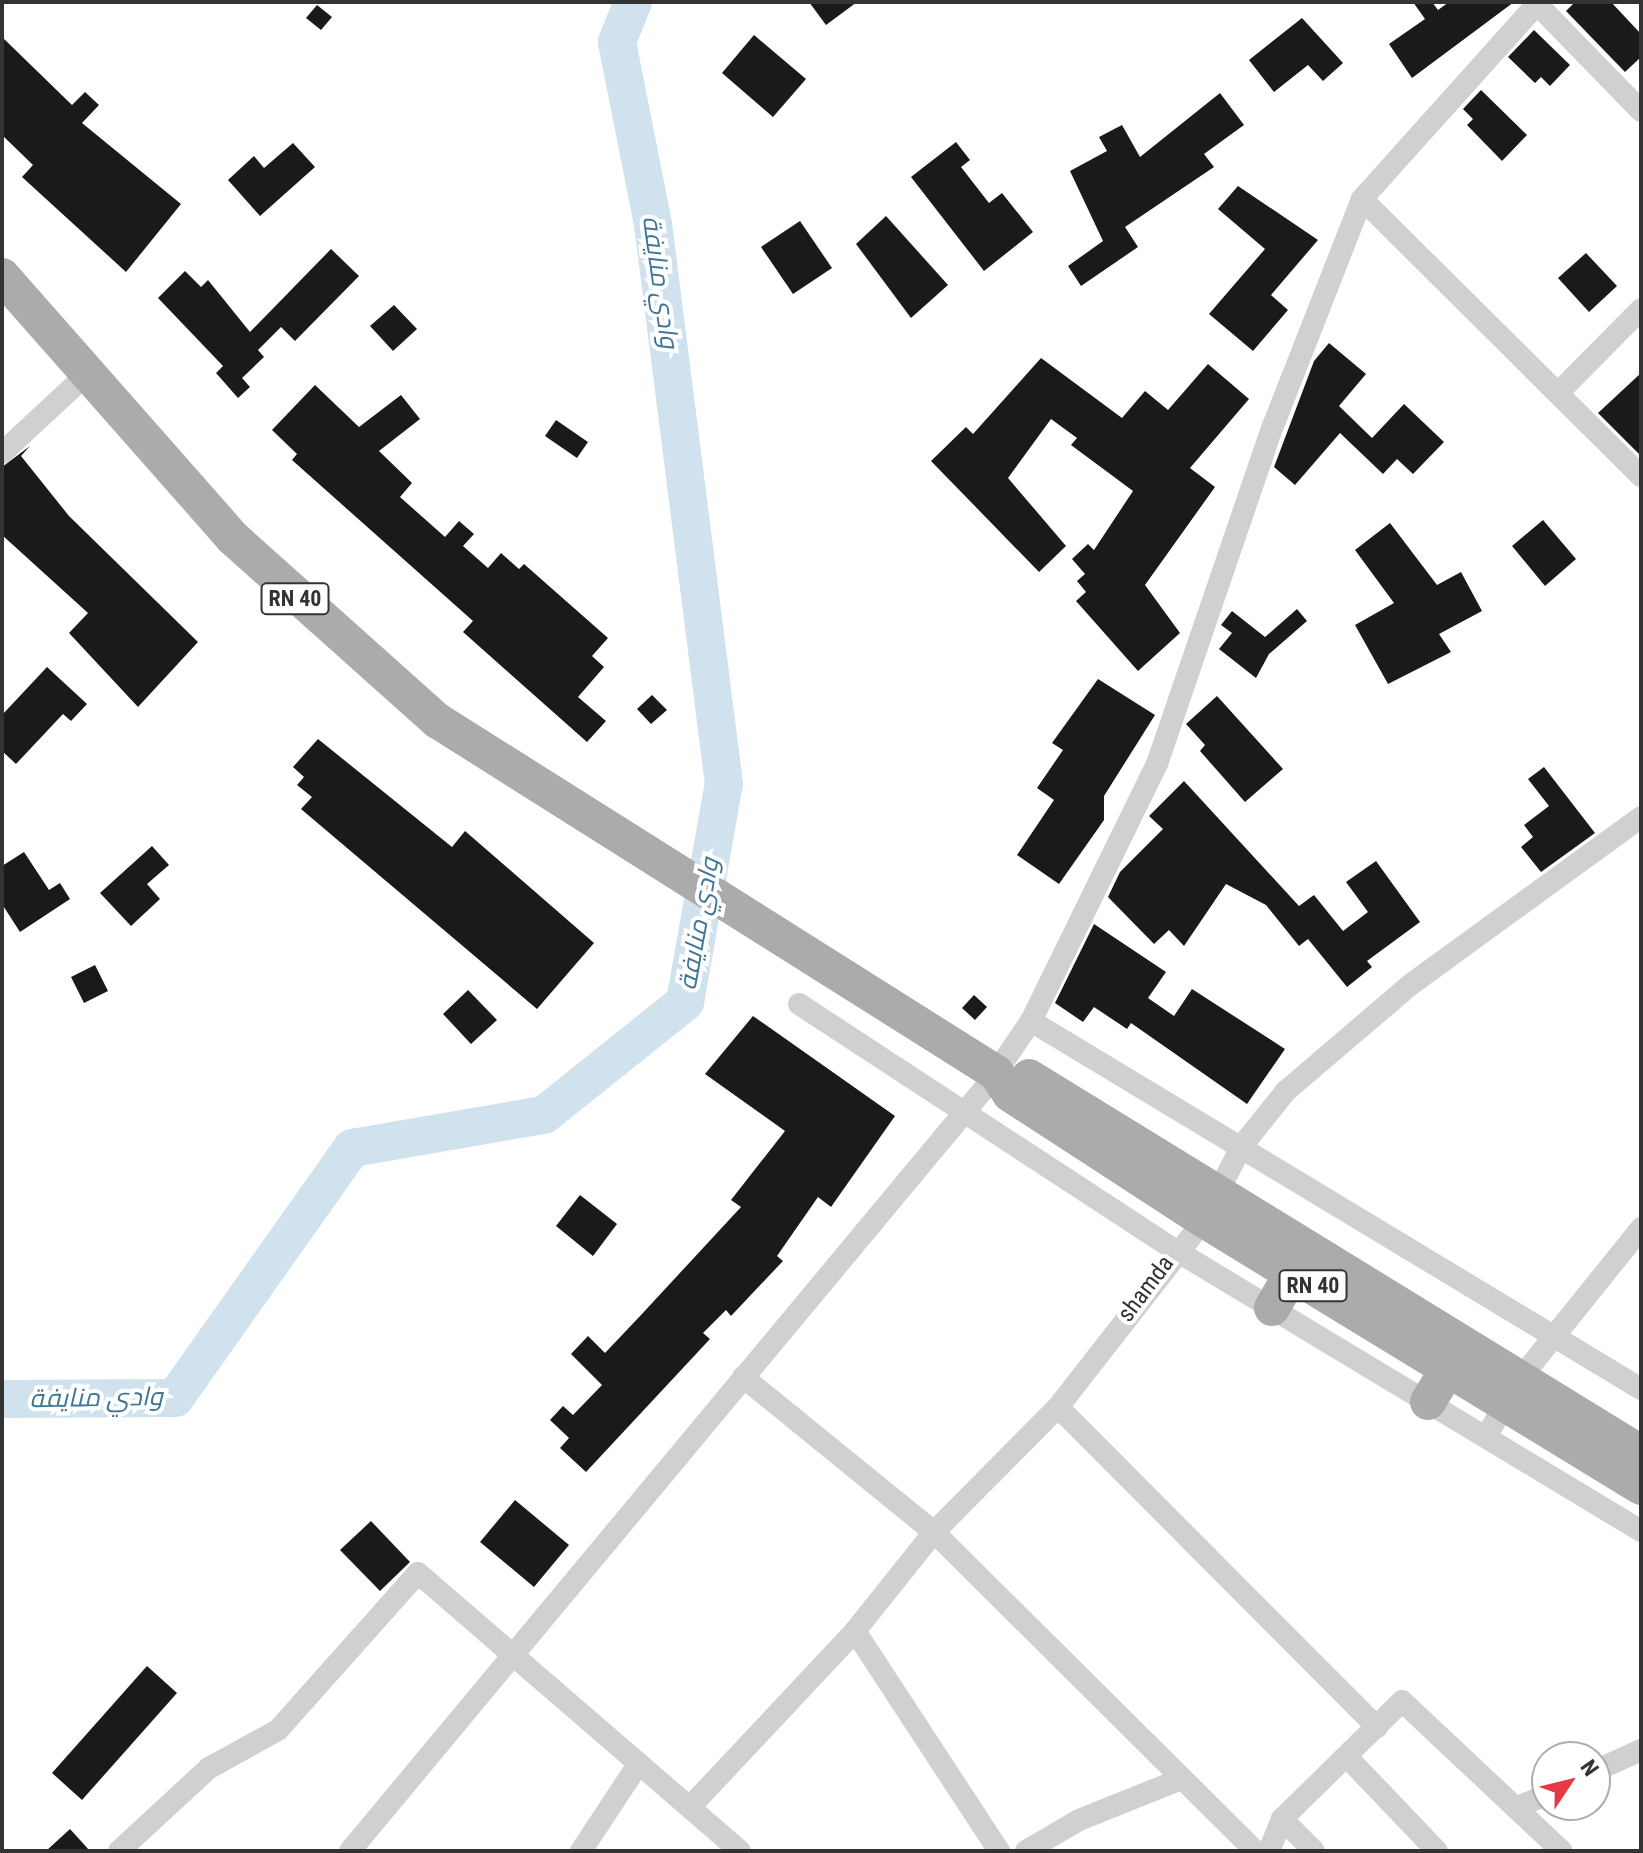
<!DOCTYPE html>
<meta charset="utf-8">
<style>
body{margin:0}
#map{position:relative;width:1643px;height:1853px;overflow:hidden;background:#fff;font-family:"Roboto Condensed",Cairo,sans-serif}
div>[style]{position:absolute}
[style*='--x']{left:calc(var(--x)*1px);top:calc(var(--y)*1px);width:calc(var(--w)*1px);rotate:calc(var(--a)*1deg)}
.river>*{height:38px;margin:-19px;padding:0 19px;transform-origin:19px;border-radius:19px;background:#cfe2ee}
.building>*{inset:0;background:#1a1a1a}
.street>*{height:22px;margin:-11px;padding:0 11px;transform-origin:11px;border-radius:11px;background:#d0d0d0}
.primary>*{height:36px;margin:-18px;padding:0 18px;transform-origin:18px;border-radius:18px;background:#ababab}
span{translate:-50% -50%;white-space:nowrap;text-align:center;line-height:1.15;-webkit-text-stroke:8px #fff;paint-order:stroke}
.shield-label span{padding:2px 6px;background:#fff;border:2px solid;border-radius:6px;-webkit-text-stroke-width:0}
.shield-label{font-size:22px;color:#333;font-weight:700}
.street-label{font-size:24px;color:#333}
.water-label{font-size:26px;color:#3f7597;font-style:italic}
.frame{position:absolute;inset:0;border:4px solid #333;pointer-events:none}
.north{position:absolute;left:1531px;top:1741px;width:80px;height:80px;box-sizing:border-box;background:#fff;border:2px solid #adadad;border-radius:50%;rotate:55deg;font-size:22px;font-weight:700;line-height:32px;text-align:center;color:#333}
.north::after{content:'';display:block;margin:auto;width:28px;height:36px;background:#e63946;clip-path:polygon(50% 0,100% 100%,50% 72%,0 100%)}
</style>
<div id="map">
<div class="river">
<i style="--x:2;--y:1399;--w:173;--a:-0.3"></i>
<i style="--x:175;--y:1398;--w:306;--a:-54.7"></i>
<i style="--x:352;--y:1148;--w:195;--a:-9.8"></i>
<i style="--x:544;--y:1115;--w:181;--a:-38.7"></i>
<i style="--x:685;--y:1002;--w:221;--a:-79.9"></i>
<i style="--x:724;--y:784;--w:564;--a:-97.23"></i>
<i style="--x:653;--y:224;--w:186;--a:-101.2"></i>
<i style="--x:617;--y:42;--w:43;--a:-68.2"></i>
</div>
<div class="building">
<i style="clip-path:polygon(809px 2px,857px 2px,826px 25px)"></i>
<i style="clip-path:polygon(1413px 2px,1432px 2px,1438px 10px,1449px 2px,1514px 2px,1412px 78px,1389px 44px,1425px 19px)"></i>
<i style="clip-path:polygon(1575px 2px,1611px 2px,1641px 34px,1641px 57px,1625px 72px,1566px 11px)"></i>
<i style="clip-path:polygon(317px 5px,332px 17px,321px 30px,306px 18px)"></i>
<i style="clip-path:polygon(1302px 18px,1343px 63px,1323px 81px,1308px 65px,1274px 92px,1249px 60px)"></i>
<i style="clip-path:polygon(1534px 30px,1570px 65px,1550px 86px,1541px 77px,1535px 83px,1508px 57px)"></i>
<i style="clip-path:polygon(754px 35px,806px 79px,773px 117px,722px 73px)"></i>
<i style="clip-path:polygon(2px 37px,72px 105px,85px 92px,99px 105px,82px 123px,181px 204px,126px 272px,22px 177px,33px 165px,2px 135px)"></i>
<i style="clip-path:polygon(1481px 90px,1527px 135px,1502px 161px,1467px 125px,1473px 119px,1463px 109px)"></i>
<i style="clip-path:polygon(1220px 93px,1244px 125px,1204px 154px,1214px 167px,1125px 227px,1138px 247px,1081px 286px,1068px 266px,1103px 241px,1070px 171px,1107px 151px,1099px 137px,1122px 125px,1140px 157px)"></i>
<i style="clip-path:polygon(956px 142px,970px 160px,961px 167px,989px 203px,1002px 193px,1033px 232px,984px 271px,911px 177px)"></i>
<i style="clip-path:polygon(293px 143px,315px 167px,260px 216px,228px 180px,254px 156px,264px 168px)"></i>
<i style="clip-path:polygon(1238px 186px,1318px 240px,1271px 295px,1288px 310px,1253px 351px,1209px 314px,1265px 249px,1218px 209px)"></i>
<i style="clip-path:polygon(886px 216px,948px 285px,911px 318px,856px 244px)"></i>
<i style="clip-path:polygon(800px 221px,832px 268px,793px 294px,761px 247px)"></i>
<i style="clip-path:polygon(331px 249px,359px 276px,295px 341px,281px 327px,258px 350px,264px 357px,242px 378px,250px 387px,238px 398px,216px 373px,223px 366px,158px 298px,185px 271px,201px 287px,208px 280px,250px 332px)"></i>
<i style="clip-path:polygon(1586px 253px,1617px 286px,1589px 312px,1558px 278px)"></i>
<i style="clip-path:polygon(394px 305px,417px 329px,393px 351px,370px 326px)"></i>
<i style="clip-path:polygon(1329px 343px,1366px 374px,1339px 406px,1372px 438px,1404px 404px,1444px 442px,1413px 474px,1397px 459px,1383px 474px,1340px 433px,1295px 485px,1274px 467px,1314px 361px)"></i>
<i style="clip-path:polygon(1041px 358px,1122px 418px,1145px 391px,1168px 410px,1208px 364px,1249px 399px,1190px 468px,1215px 487px,1145px 585px,1180px 633px,1138px 671px,1076px 601px,1086px 592px,1077px 581px,1085px 574px,1072px 559px,1088px 544px,1094px 550px,1133px 491px,1071px 445px,1077px 438px,1051px 419px,1008px 478px,1066px 546px,1039px 572px,931px 461px,966px 427px,973px 434px)"></i>
<i style="clip-path:polygon(1641px 373px,1641px 456px,1598px 413px)"></i>
<i style="clip-path:polygon(315px 385px,359px 427px,401px 395px,420px 419px,379px 451px,412px 483px,400px 497px,445px 537px,459px 521px,474px 534px,463px 546px,488px 568px,501px 553px,519px 569px,524px 564px,608px 638px,592px 656px,604px 667px,578px 697px,606px 721px,587px 742px,463px 632px,473px 621px,292px 460px,297px 454px,272px 430px)"></i>
<i style="clip-path:polygon(556px 420px,588px 442px,577px 458px,545px 436px)"></i>
<i style="clip-path:polygon(30px 446px,21px 456px,69px 516px,198px 642px,138px 707px,69px 633px,88px 613px,2px 535px,2px 467px)"></i>
<i style="clip-path:polygon(1543px 520px,1576px 559px,1545px 586px,1512px 546px)"></i>
<i style="clip-path:polygon(1390px 523px,1437px 585px,1461px 572px,1482px 611px,1439px 634px,1451px 652px,1388px 684px,1355px 625px,1394px 603px,1355px 550px)"></i>
<i style="clip-path:polygon(1297px 609px,1307px 621px,1269px 654px,1256px 678px,1219px 649px,1232px 633px,1221px 625px,1232px 611px,1265px 637px)"></i>
<i style="clip-path:polygon(47px 667px,87px 704px,71px 721px,63px 714px,16px 764px,2px 751px,2px 715px)"></i>
<i style="clip-path:polygon(1098px 679px,1155px 715px,1104px 796px,1104px 820px,1059px 884px,1017px 855px,1054px 800px,1037px 788px,1063px 750px,1052px 743px)"></i>
<i style="clip-path:polygon(652px 695px,667px 710px,651px 724px,637px 709px)"></i>
<i style="clip-path:polygon(1217px 696px,1283px 769px,1245px 802px,1200px 751px,1205px 745px,1186px 724px)"></i>
<i style="clip-path:polygon(318px 739px,452px 847px,465px 831px,594px 943px,537px 1009px,301px 809px,312px 797px,297px 785px,304px 777px,293px 767px)"></i>
<i style="clip-path:polygon(1544px 767px,1595px 833px,1541px 872px,1521px 847px,1533px 837px,1524px 825px,1549px 806px,1528px 779px)"></i>
<i style="clip-path:polygon(1184px 781px,1299px 906px,1314px 895px,1343px 931px,1368px 912px,1346px 882px,1376px 861px,1420px 922px,1367px 961px,1372px 967px,1347px 987px,1308px 939px,1299px 946px,1266px 905px,1226px 884px,1184px 946px,1169px 930px,1154px 944px,1108px 897px,1120px 872px,1163px 829px,1149px 816px)"></i>
<i style="clip-path:polygon(152px 846px,169px 865px,147px 884px,160px 899px,131px 926px,100px 893px)"></i>
<i style="clip-path:polygon(24px 852px,49px 890px,60px 883px,70px 899px,20px 932px,2px 904px,2px 866px)"></i>
<i style="clip-path:polygon(1094px 924px,1166px 972px,1148px 998px,1174px 1016px,1192px 989px,1285px 1049px,1247px 1104px,1131px 1023px,1127px 1029px,1094px 1007px,1083px 1022px,1055px 1003px)"></i>
<i style="clip-path:polygon(95px 965px,108px 991px,84px 1003px,71px 977px)"></i>
<i style="clip-path:polygon(468px 990px,497px 1020px,471px 1044px,443px 1014px)"></i>
<i style="clip-path:polygon(974px 995px,987px 1007px,975px 1020px,962px 1008px)"></i>
<i style="clip-path:polygon(753px 1016px,895px 1116px,831px 1207px,818px 1197px,777px 1256px,783px 1261px,731px 1316px,726px 1310px,703px 1333px,710px 1339px,586px 1472px,560px 1448px,569px 1438px,550px 1420px,563px 1406px,573px 1415px,602px 1385px,571px 1354px,588px 1336px,605px 1353px,641px 1315px,741px 1207px,731px 1200px,785px 1131px,705px 1074px)"></i>
<i style="clip-path:polygon(580px 1195px,617px 1224px,593px 1256px,556px 1226px)"></i>
<i style="clip-path:polygon(515px 1500px,569px 1545px,534px 1587px,480px 1542px)"></i>
<i style="clip-path:polygon(371px 1521px,410px 1562px,380px 1591px,340px 1550px)"></i>
<i style="clip-path:polygon(147px 1666px,177px 1693px,82px 1800px,52px 1773px)"></i>
<i style="clip-path:polygon(70px 1829px,90px 1851px,46px 1851px)"></i>
</div>
<div class="street">
<i style="--x:1537;--y:4;--w:149;--a:45.8"></i>
<i style="--x:1362;--y:199;--w:393;--a:44.8"></i>
<i style="--x:1558;--y:393;--w:118;--a:-45.3"></i>
<i style="--x:2;--y:453;--w:113;--a:-42.9"></i>
<i style="--x:799;--y:1004;--w:449;--a:33.2"></i>
<i style="--x:1175;--y:1250;--w:544;--a:31.09"></i>
<i style="--x:1031;--y:1021;--w:712;--a:31.1"></i>
<i style="--x:743;--y:1377;--w:246;--a:39.1"></i>
<i style="--x:934;--y:1532;--w:453;--a:44.8"></i>
<i style="--x:1058;--y:1407;--w:452;--a:45.1"></i>
<i style="--x:1486;--y:1437;--w:66;--a:-59.9"></i>
<i style="--x:1519;--y:1380;--w:195;--a:-51.2"></i>
<i style="--x:855;--y:1631;--w:263;--a:56.8"></i>
<i style="--x:1348;--y:1758;--w:129;--a:46.3"></i>
<i style="--x:1595;--y:1771;--w:51;--a:-24.5"></i>
<i style="--x:690;--y:1807;--w:241;--a:-46.8"></i>
<i style="--x:855;--y:1631;--w:127;--a:-51.4"></i>
<i style="--x:934;--y:1532;--w:176;--a:-45.2"></i>
<i style="--x:1058;--y:1407;--w:237;--a:-52"></i>
<i style="--x:1204;--y:1220;--w:82;--a:-63.1"></i>
<i style="--x:1241;--y:1147;--w:72;--a:-51.2"></i>
<i style="--x:1286;--y:1091;--w:163;--a:-40.5"></i>
<i style="--x:1410;--y:985;--w:286;--a:-36"></i>
<i style="--x:1516;--y:1808;--w:34;--a:-24"></i>
<i style="--x:1282;--y:1819;--w:45;--a:45"></i>
<i style="--x:119;--y:1851;--w:122;--a:-42.7"></i>
<i style="--x:209;--y:1768;--w:79;--a:-28.8"></i>
<i style="--x:278;--y:1730;--w:210;--a:-48.3"></i>
<i style="--x:418;--y:1573;--w:425;--a:40.8"></i>
<i style="--x:350;--y:1851;--w:998;--a:-50.25"></i>
<i style="--x:988;--y:1084;--w:76;--a:-55.7"></i>
<i style="--x:1031;--y:1021;--w:286;--a:-63.9"></i>
<i style="--x:1157;--y:764;--w:357;--a:-71.1"></i>
<i style="--x:1273;--y:426;--w:244;--a:-68.6"></i>
<i style="--x:1362;--y:199;--w:265;--a:-48.1"></i>
<i style="--x:581;--y:1851;--w:105;--a:-56.6"></i>
<i style="--x:1026;--y:1851;--w:61;--a:-30.3"></i>
<i style="--x:1079;--y:1820;--w:108;--a:-21.8"></i>
<i style="--x:1269;--y:1851;--w:35;--a:-68"></i>
<i style="--x:1282;--y:1819;--w:168;--a:-44.5"></i>
<i style="--x:1402;--y:1701;--w:219;--a:43.2"></i>
</div>
<div class="primary">
<i style="--x:2;--y:276;--w:349;--a:48.6"></i>
<i style="--x:233;--y:538;--w:275;--a:41.8"></i>
<i style="--x:438;--y:721;--w:660;--a:32.24"></i>
<i style="--x:996;--y:1073;--w:25;--a:56"></i>
<i style="--x:1010;--y:1094;--w:231;--a:33"></i>
<i style="--x:1204;--y:1220;--w:512;--a:31.42"></i>
<i style="--x:1029;--y:1077;--w:718;--a:31.57"></i>
<i style="--x:1272;--y:1308;--w:40;--a:-60.3"></i>
<i style="--x:1428;--y:1402;--w:41;--a:-59"></i>
</div>
<div class="shield-label">
<span style="left:295px;top:599px">RN 40</span>
<span style="left:1313px;top:1286px">RN 40</span>
</div>
<div class="street-label">
<span style="left:1146px;top:1289px;rotate:-53deg">shamda</span>
</div>
<div class="water-label">
<span style="left:660px;top:282px;rotate:82deg">وادي منايفة</span>
<span style="left:699px;top:924px;rotate:-80deg">وادي منايفة</span>
<span style="left:96px;top:1398px;rotate:-1deg">وادي منايفة</span>
</div>
<div class="frame"></div>
<div class="north">N</div>
</div>
